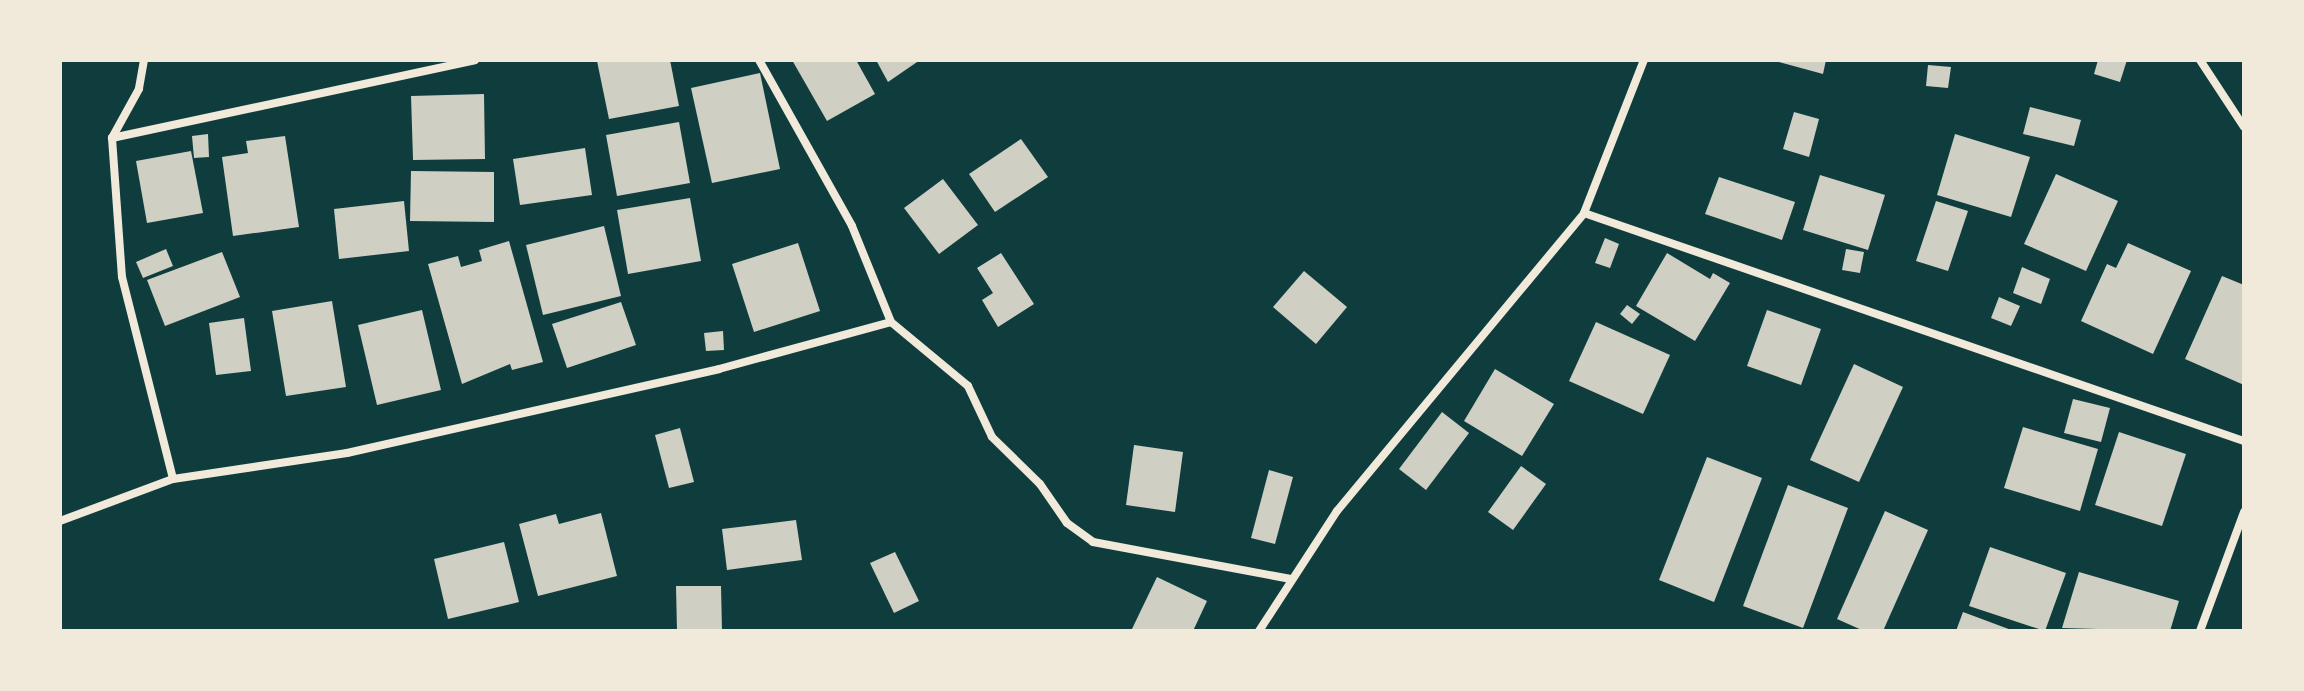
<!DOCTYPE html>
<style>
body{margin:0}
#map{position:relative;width:2304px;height:691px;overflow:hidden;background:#0f3d3e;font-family:"Golos Text",sans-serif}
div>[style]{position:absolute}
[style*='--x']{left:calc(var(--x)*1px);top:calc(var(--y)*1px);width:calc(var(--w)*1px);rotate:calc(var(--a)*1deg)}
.building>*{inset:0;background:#cfcfc3}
.minor>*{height:8px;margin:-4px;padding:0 4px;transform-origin:4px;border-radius:4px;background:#f1e9da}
span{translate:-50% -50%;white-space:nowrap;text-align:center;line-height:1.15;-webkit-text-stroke:7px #f1e9da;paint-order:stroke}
.frame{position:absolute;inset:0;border:62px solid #f1e9da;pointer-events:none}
</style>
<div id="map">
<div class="building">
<i style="clip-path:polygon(670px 60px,679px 106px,609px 119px,597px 61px)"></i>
<i style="clip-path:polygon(792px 60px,856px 60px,875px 94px,827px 121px)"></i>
<i style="clip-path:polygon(876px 60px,920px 60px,888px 82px)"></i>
<i style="clip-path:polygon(1772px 60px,1826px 60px,1823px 74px)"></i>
<i style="clip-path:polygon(2098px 60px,2127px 60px,2120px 82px,2094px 74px)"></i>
<i style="clip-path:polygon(1928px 65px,1951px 67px,1948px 88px,1926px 86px)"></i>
<i style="clip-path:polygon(760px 73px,780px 169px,712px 183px,691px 88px)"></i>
<i style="clip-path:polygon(484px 94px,485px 159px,413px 160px,411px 96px)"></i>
<i style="clip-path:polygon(2030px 107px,2081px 120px,2074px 146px,2023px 134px)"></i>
<i style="clip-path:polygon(1794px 112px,1819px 119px,1809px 157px,1783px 149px)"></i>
<i style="clip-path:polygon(679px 122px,690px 183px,617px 196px,606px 135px)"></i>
<i style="clip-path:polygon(208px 134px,209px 157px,194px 158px,192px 136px)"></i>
<i style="clip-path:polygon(1955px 134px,2030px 157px,2011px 217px,1937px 195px)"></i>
<i style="clip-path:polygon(285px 136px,299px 227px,233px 236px,222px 157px,248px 153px,246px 141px)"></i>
<i style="clip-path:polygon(1021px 139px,1048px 177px,995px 212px,969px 174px)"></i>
<i style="clip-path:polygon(585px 148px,592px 195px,520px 205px,513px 159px)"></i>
<i style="clip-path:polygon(191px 151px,203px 213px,147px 223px,136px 161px)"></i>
<i style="clip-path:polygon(411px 171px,494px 172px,494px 222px,410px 221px)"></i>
<i style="clip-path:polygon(2056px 174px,2118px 201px,2086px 271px,2024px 244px)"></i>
<i style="clip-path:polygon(1820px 175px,1885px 195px,1868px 250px,1803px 230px)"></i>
<i style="clip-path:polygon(1719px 177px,1795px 202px,1782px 240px,1705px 214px)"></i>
<i style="clip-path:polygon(943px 179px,978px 225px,939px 254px,904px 208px)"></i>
<i style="clip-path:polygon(690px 198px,701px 261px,628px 274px,617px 210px)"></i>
<i style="clip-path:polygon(404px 201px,409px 251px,339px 259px,334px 209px)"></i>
<i style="clip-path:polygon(1936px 201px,1968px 211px,1948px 271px,1916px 261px)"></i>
<i style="clip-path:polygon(604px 226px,621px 296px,543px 315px,526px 245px)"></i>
<i style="clip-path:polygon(1605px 238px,1619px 244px,1610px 268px,1595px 263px)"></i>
<i style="clip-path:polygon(509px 241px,543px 362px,512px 370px,510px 364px,462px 384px,428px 264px,458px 256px,461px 267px,482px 261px,479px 250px)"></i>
<i style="clip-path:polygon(798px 243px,820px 311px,754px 332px,732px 264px)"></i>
<i style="clip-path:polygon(2128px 243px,2191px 271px,2153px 354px,2081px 321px,2107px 264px,2116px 268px)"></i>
<i style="clip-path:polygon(166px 249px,173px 266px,143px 278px,136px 262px)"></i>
<i style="clip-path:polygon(1846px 249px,1864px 252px,1860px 273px,1842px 270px)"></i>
<i style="clip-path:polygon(222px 252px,240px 297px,165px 326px,147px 280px)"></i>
<i style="clip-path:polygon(1001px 253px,1034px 304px,998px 327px,982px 300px,993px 293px,977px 268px)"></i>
<i style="clip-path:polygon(1667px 253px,1710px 279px,1713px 273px,1730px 283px,1695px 341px,1636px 306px)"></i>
<i style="clip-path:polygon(2022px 267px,2050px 279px,2041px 304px,2013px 293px)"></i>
<i style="clip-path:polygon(1304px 271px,1347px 307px,1316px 344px,1273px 307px)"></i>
<i style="clip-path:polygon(2222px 276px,2244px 285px,2244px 385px,2185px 359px)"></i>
<i style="clip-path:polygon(1999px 297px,2020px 306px,2011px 326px,1991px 318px)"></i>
<i style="clip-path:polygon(332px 301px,346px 387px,286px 396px,272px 311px)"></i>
<i style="clip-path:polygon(621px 302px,636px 345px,567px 368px,552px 324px)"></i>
<i style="clip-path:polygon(1627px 305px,1640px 314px,1632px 324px,1620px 314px)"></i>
<i style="clip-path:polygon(422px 310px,441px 390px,377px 405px,358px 325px)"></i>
<i style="clip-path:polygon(1767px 310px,1821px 329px,1801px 385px,1747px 366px)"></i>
<i style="clip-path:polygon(244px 318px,251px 371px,216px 375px,209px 323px)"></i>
<i style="clip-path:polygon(1596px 322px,1670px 355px,1643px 414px,1569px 381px)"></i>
<i style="clip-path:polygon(723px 331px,724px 350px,706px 351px,704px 333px)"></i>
<i style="clip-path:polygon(1854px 364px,1903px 387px,1859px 482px,1810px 460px)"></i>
<i style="clip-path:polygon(1495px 369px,1554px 404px,1522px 456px,1464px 421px)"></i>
<i style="clip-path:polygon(2073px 399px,2110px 408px,2101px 442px,2064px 433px)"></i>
<i style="clip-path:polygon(1442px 412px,1469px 433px,1426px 490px,1399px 469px)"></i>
<i style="clip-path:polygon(2023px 427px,2098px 449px,2080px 511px,2004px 488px)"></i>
<i style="clip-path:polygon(680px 428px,694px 482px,669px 488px,655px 435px)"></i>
<i style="clip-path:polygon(2119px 432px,2186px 454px,2162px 526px,2095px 505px)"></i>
<i style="clip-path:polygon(1134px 445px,1183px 452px,1175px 512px,1126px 505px)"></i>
<i style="clip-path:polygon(1707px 457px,1762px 478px,1714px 602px,1659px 580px)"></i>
<i style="clip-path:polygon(1521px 466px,1546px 484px,1513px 530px,1488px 512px)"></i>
<i style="clip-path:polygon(1269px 470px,1293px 477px,1275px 544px,1251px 538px)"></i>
<i style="clip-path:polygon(1788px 485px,1848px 508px,1803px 628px,1743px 606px)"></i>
<i style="clip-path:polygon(1885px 511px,1928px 530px,1883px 631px,1864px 631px,1837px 619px)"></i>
<i style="clip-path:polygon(601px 513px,617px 576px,538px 596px,519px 524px,556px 514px,559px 524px)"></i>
<i style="clip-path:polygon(796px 520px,802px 560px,727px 570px,722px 529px)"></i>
<i style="clip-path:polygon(504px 542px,519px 602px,448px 619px,434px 559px)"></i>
<i style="clip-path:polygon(1990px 547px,2066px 573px,2045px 631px,1969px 606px)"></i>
<i style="clip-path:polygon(895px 552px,919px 601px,894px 613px,870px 563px)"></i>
<i style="clip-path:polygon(2079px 572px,2179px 601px,2170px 631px,2062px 628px)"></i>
<i style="clip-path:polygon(1157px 577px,1207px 601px,1193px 631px,1131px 631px)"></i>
<i style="clip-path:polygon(676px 586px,721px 586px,722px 631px,677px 631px)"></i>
<i style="clip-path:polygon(1963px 612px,2014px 631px,1956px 631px)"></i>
</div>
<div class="minor">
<i style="--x:144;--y:60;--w:29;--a:100"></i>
<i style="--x:139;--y:89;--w:56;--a:118.9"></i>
<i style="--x:112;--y:138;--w:139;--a:85.9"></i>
<i style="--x:122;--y:277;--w:208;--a:75.8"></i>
<i style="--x:759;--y:60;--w:190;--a:60.7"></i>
<i style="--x:852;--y:226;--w:104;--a:67.9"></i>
<i style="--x:2200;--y:60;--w:80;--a:56.7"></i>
<i style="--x:112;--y:138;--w:371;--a:-12.1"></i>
<i style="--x:1584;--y:213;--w:698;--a:19.06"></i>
<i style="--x:60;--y:521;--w:121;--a:-20.4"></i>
<i style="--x:173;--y:479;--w:176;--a:-8.5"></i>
<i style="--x:347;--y:453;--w:381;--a:-12.7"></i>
<i style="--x:719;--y:369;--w:178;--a:-15.3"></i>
<i style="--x:891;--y:322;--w:100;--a:39.7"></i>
<i style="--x:968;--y:386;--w:56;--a:64.8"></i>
<i style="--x:992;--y:437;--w:67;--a:44.4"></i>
<i style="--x:1040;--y:484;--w:47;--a:55.3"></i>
<i style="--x:1067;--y:523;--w:32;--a:36"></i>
<i style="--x:1093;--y:542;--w:200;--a:10.6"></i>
<i style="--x:1259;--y:631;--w:143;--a:-57"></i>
<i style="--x:1337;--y:511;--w:387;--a:-50.3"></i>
<i style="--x:1584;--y:213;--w:164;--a:-68.6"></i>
<i style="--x:2200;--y:631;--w:127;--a:-69.7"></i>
</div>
<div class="frame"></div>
</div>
